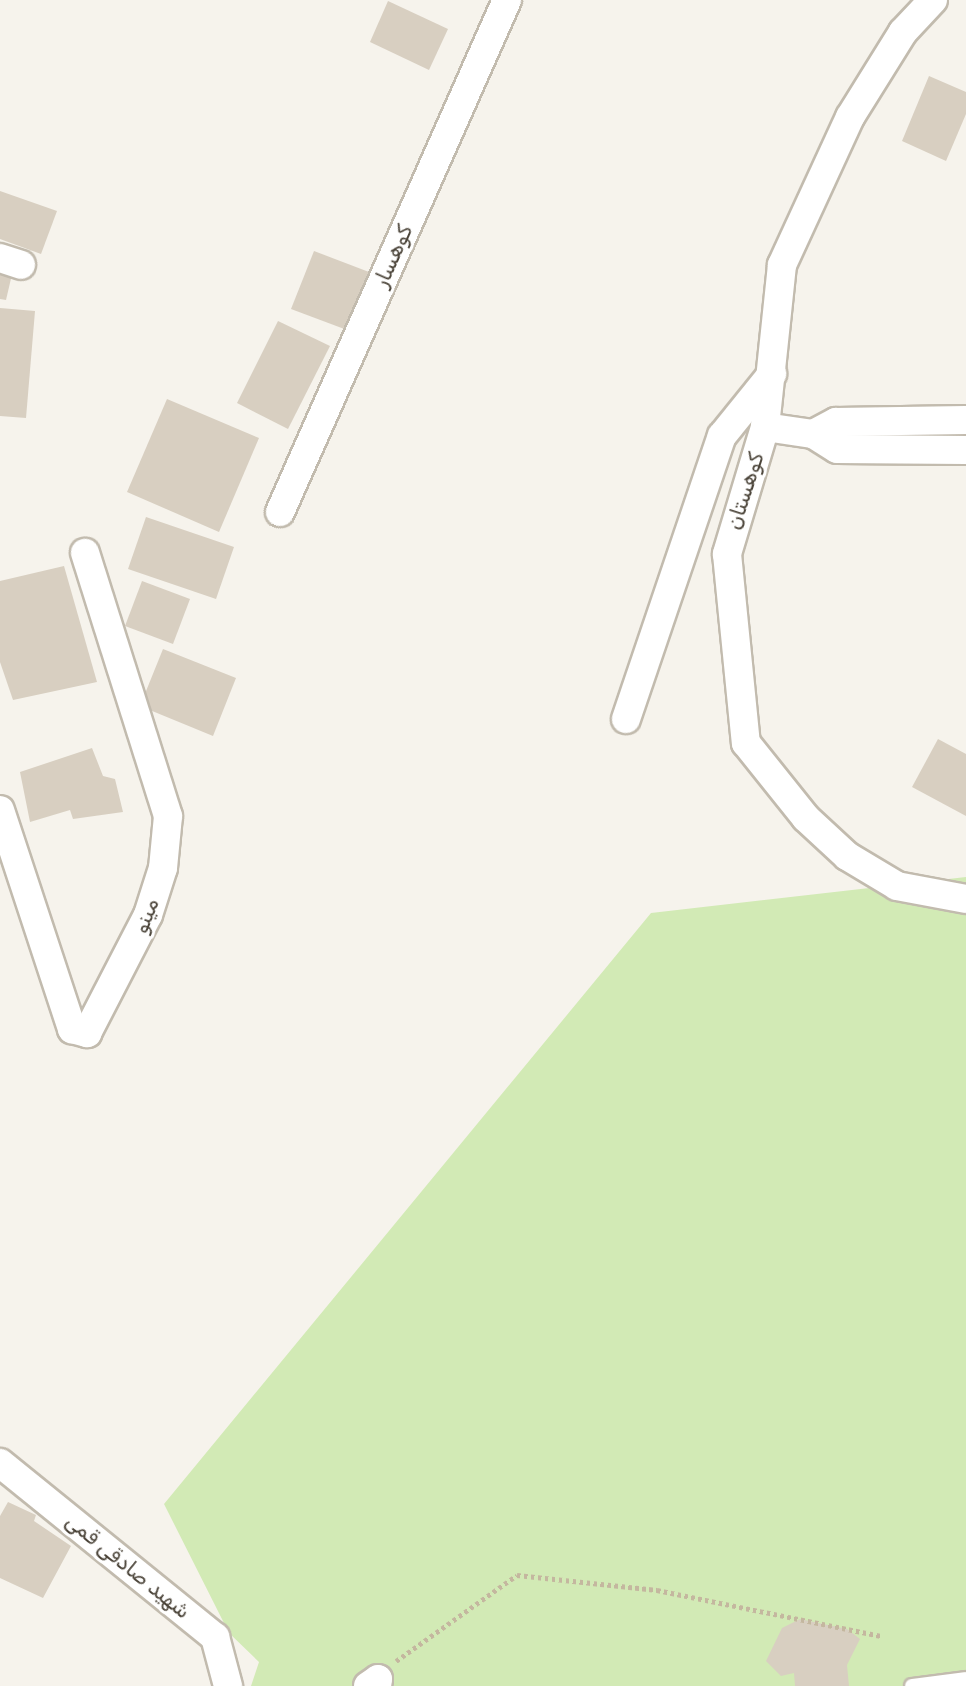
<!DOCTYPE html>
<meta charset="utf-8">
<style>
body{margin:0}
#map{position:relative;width:966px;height:1686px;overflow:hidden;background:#f6f3ec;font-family:Rubik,Vazirmatn,sans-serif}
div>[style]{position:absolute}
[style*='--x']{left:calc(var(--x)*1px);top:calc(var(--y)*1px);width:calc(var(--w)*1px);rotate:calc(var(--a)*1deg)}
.green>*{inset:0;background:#d2eab5}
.building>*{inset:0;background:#d8cfc1}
.path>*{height:4.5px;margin-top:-2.25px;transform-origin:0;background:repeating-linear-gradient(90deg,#c4b79f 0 3.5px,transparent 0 7px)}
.roads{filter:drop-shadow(2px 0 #c2bbae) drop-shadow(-2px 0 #c2bbae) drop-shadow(0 2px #c2bbae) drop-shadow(0 -2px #c2bbae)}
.lane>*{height:14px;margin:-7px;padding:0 7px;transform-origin:7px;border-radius:7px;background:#fff}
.street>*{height:28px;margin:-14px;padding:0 14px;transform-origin:14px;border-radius:14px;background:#fff}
span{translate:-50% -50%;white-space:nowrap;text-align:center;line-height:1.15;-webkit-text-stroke:6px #fff;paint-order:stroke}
.street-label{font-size:21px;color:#4b4439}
</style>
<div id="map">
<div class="green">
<i style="clip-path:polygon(966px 877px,966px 1686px,251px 1686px,259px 1662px,229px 1633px,164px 1504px,651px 913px)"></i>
</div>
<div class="building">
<i style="clip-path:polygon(388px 1px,448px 29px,429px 70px,370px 42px)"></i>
<i style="clip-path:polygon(929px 76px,966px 92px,966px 114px,946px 161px,902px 141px)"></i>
<i style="clip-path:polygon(0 191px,57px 211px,41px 254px,0 239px)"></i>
<i style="clip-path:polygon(314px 251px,369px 272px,347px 330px,291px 309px)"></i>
<i style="clip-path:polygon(0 267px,13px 270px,6px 300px,0 299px)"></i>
<i style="clip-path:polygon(0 308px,35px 311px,26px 418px,0 416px)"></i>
<i style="clip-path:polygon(278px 321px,330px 346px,288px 429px,237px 403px)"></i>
<i style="clip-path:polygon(167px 399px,259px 438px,219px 532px,127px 492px)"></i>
<i style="clip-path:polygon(146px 517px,234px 547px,216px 599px,128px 569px)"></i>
<i style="clip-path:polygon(64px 566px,97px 682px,13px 700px,0 662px,0 581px)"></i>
<i style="clip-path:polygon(142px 581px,190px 599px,173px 644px,125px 626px)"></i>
<i style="clip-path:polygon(163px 649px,236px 678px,213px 736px,140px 706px)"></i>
<i style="clip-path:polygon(938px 739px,966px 754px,966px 816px,912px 787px)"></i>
<i style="clip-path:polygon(92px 748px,103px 776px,115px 779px,123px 812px,73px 819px,70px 810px,30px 822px,20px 772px)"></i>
<i style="clip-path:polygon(8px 1502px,36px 1515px,34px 1521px,71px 1546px,43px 1598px,0 1578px,0 1516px)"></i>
<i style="clip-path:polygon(800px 1619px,847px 1629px,860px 1639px,847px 1665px,849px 1686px,795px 1686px,794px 1673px,781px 1676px,766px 1661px,782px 1628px)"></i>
</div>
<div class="path">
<i style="--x:396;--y:1661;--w:148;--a:-35.4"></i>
<i style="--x:517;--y:1575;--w:141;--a:6.1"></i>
<i style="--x:657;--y:1590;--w:230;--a:11.6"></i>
</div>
<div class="roads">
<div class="lane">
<i style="--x:912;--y:1686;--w:54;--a:-7.4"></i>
</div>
<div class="street">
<i style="--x:933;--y:0;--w:44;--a:133.2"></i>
<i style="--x:903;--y:32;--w:100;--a:121.9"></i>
<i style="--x:850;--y:117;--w:163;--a:114.7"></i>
<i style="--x:782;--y:265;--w:163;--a:96"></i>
<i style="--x:765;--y:427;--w:133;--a:106.7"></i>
<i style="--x:727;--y:554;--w:190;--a:84.3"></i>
<i style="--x:746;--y:743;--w:96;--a:51.3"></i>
<i style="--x:806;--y:818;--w:56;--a:42.8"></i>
<i style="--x:847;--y:856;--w:58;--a:31"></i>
<i style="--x:897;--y:886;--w:70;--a:10.7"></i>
<i style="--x:0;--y:258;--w:22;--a:18"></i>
<i style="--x:765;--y:427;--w:49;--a:8.3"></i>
<i style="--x:813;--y:434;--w:28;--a:32"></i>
<i style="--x:837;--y:449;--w:129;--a:0.4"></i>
<i style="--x:813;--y:434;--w:26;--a:-28"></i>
<i style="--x:836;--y:422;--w:130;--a:-0.9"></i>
<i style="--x:280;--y:512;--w:560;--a:-66.09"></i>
<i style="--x:626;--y:719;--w:299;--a:-71.3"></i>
<i style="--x:722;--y:436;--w:80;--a:-51.1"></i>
<i style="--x:0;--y:810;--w:231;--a:71.8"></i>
<i style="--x:72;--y:1029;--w:16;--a:15"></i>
<i style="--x:87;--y:1033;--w:133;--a:-62.7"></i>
<i style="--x:148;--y:915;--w:49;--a:-72.3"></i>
<i style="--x:163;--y:868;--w:52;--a:-84.5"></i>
<i style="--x:168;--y:816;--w:276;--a:-107.5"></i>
<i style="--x:0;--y:1463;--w:277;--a:39"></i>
<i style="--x:215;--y:1637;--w:51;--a:75.1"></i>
<i style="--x:368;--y:1686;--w:12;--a:-35"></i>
<i style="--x:378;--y:1679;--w:7;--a:98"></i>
</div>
</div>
<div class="street-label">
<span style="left:393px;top:256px;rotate:-66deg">کوهسار</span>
<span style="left:745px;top:491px;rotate:-72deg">کوهستان</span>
<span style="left:146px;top:916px;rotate:-68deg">مینو</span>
<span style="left:128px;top:1566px;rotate:39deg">شهید صادقی قمی</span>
</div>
</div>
